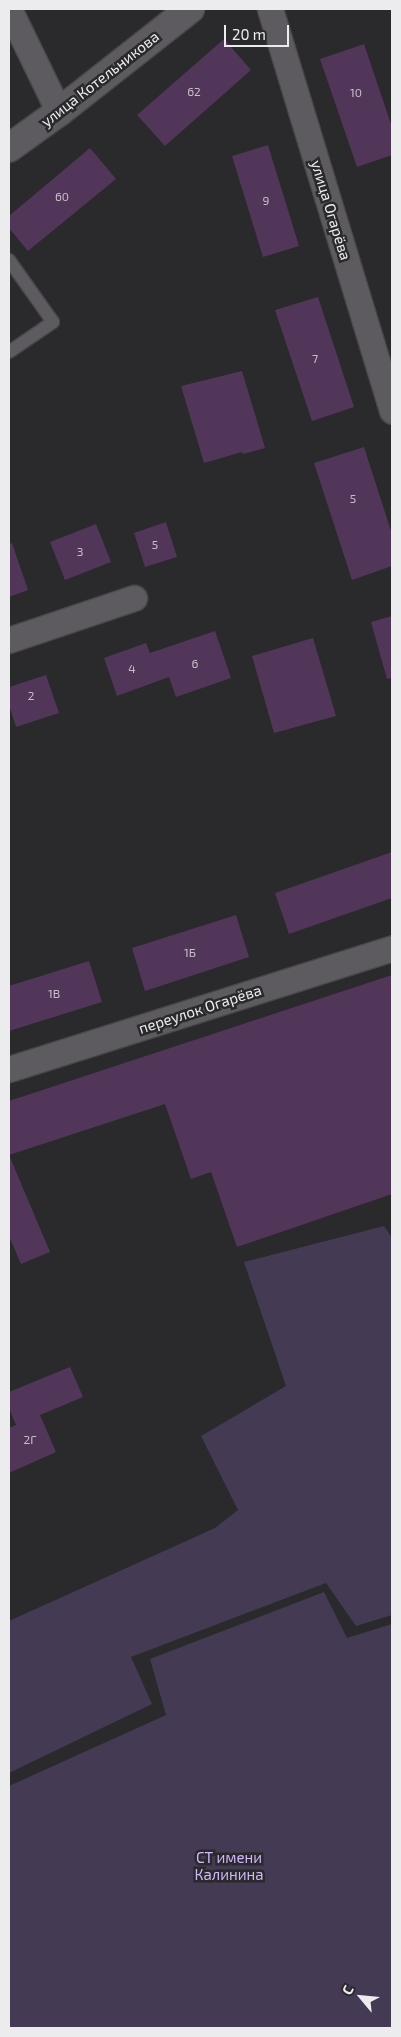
<!DOCTYPE html>
<meta charset="utf-8">
<style>
body{margin:0}
#map{position:relative;width:401px;height:2037px;overflow:hidden;background:#2a292c;font-family:"Exo 2",sans-serif}
div>[style]{position:absolute}
[style*='--x']{left:calc(var(--x)*1px);top:calc(var(--y)*1px);width:calc(var(--w)*1px);rotate:calc(var(--a)*1deg)}
.green>*{inset:0;background:#443a53}
.building>*{inset:0;background:#52365a}
.roads{filter:drop-shadow(1px 0 #474649) drop-shadow(-1px 0 #474649) drop-shadow(0 1px #474649) drop-shadow(0 -1px #474649)}
.service>*{height:12px;margin:-6px;padding:0 6px;transform-origin:6px;border-radius:6px;background:#5d5b5f}
.minor>*{height:25px;margin:-12.5px;padding:0 12.5px;transform-origin:12.5px;border-radius:12.5px;background:#5d5b5f}
.tertiary>*{height:28px;margin:-14px;padding:0 14px;transform-origin:14px;border-radius:14px;background:#5d5b5f}
span{translate:-50% -50%;white-space:nowrap;text-align:center;line-height:1.15;-webkit-text-stroke:5px #2a292c;paint-order:stroke}
.number-label{font-size:12px;color:#c6bec8}
.number-label span{-webkit-text-stroke-width:0}
.street-label{font-size:15px;color:#ecebed}
.park-label{font-size:15px;color:#d2b7fd}
.frame{position:absolute;inset:0;border:10px solid #ecebed;pointer-events:none}
.north{position:absolute;left:336px;top:1972px;width:50px;height:50px;-webkit-text-stroke:4px #2a292c;paint-order:stroke;rotate:298deg;font-size:14px;font-weight:700;line-height:20px;text-align:center;color:#ecebed}
.north::after{content:'';display:block;margin:auto;width:18px;height:22px;background:#ecebed;clip-path:polygon(50% 0,100% 100%,50% 72%,0 100%)}
.scale{position:absolute;left:224px;top:25px;width:65px;height:22px;box-sizing:border-box;border:2px solid #ecebed;border-top:0;padding-left:6px;font-size:15px;line-height:18px;white-space:nowrap;color:#ecebed;-webkit-text-stroke:4px #2a292c;paint-order:stroke}
</style>
<div id="map">
<div class="green">
<i style="clip-path:polygon(384px 1226px,392px 1238px,392px 1615px,356px 1626px,326px 1583px,131px 1657px,152px 1704px,9px 1773px,9px 1621px,215px 1528px,238px 1510px,201px 1436px,286px 1386px,244px 1262px)"></i>
<i style="clip-path:polygon(324px 1592px,347px 1638px,392px 1624px,392px 2028px,9px 2028px,9px 1786px,166px 1715px,150px 1659px)"></i>
</div>
<div class="building">
<i style="clip-path:polygon(224px 39px,251px 70px,165px 146px,137px 115px)"></i>
<i style="clip-path:polygon(364px 44px,392px 127px,392px 155px,357px 167px,320px 59px)"></i>
<i style="clip-path:polygon(268px 145px,299px 246px,263px 257px,232px 156px)"></i>
<i style="clip-path:polygon(90px 148px,116px 179px,28px 251px,9px 228px,9px 216px)"></i>
<i style="clip-path:polygon(318px 297px,354px 407px,312px 421px,275px 310px)"></i>
<i style="clip-path:polygon(242px 371px,265px 448px,243px 454px,242px 452px,204px 463px,181px 386px)"></i>
<i style="clip-path:polygon(364px 447px,392px 534px,392px 566px,352px 580px,314px 463px)"></i>
<i style="clip-path:polygon(166px 522px,177px 557px,145px 567px,134px 533px)"></i>
<i style="clip-path:polygon(96px 524px,111px 562px,65px 580px,50px 542px)"></i>
<i style="clip-path:polygon(12px 543px,28px 590px,9px 597px,9px 544px)"></i>
<i style="clip-path:polygon(392px 616px,392px 678px,387px 679px,371px 622px)"></i>
<i style="clip-path:polygon(215px 631px,231px 678px,176px 697px,169px 677px,117px 696px,104px 658px,146px 643px,150px 653px)"></i>
<i style="clip-path:polygon(313px 638px,336px 716px,274px 733px,252px 656px)"></i>
<i style="clip-path:polygon(46px 675px,59px 713px,16px 727px,9px 705px,9px 687px)"></i>
<i style="clip-path:polygon(392px 852px,392px 898px,289px 934px,275px 893px)"></i>
<i style="clip-path:polygon(236px 915px,249px 957px,145px 991px,132px 948px)"></i>
<i style="clip-path:polygon(89px 961px,102px 1002px,9px 1031px,9px 986px)"></i>
<i style="clip-path:polygon(392px 975px,392px 1194px,237px 1247px,211px 1172px,191px 1179px,165px 1104px,9px 1155px,50px 1252px,21px 1264px,9px 1236px,9px 1101px)"></i>
<i style="clip-path:polygon(70px 1367px,83px 1397px,40px 1415px,56px 1452px,9px 1473px,9px 1428px,16px 1425px,9px 1408px,9px 1392px)"></i>
</div>
<div class="roads">
<div class="service">
<i style="--x:9;--y:260;--w:76;--a:54.6"></i>
<i style="--x:53;--y:322;--w:53;--a:145.7"></i>
</div>
<div class="minor">
<i style="--x:9;--y:9;--w:114;--a:64.1"></i>
<i style="--x:270;--y:9;--w:420;--a:73.1"></i>
<i style="--x:9;--y:640;--w:132;--a:-18.6"></i>
<i style="--x:9;--y:1069;--w:402;--a:-17.5"></i>
</div>
<div class="tertiary">
<i style="--x:9;--y:148;--w:62;--a:-35.8"></i>
<i style="--x:59;--y:112;--w:167;--a:-38.2"></i>
</div>
</div>
<div class="number-label">
<span style="left:194px;top:92px">62</span>
<span style="left:356px;top:93px">10</span>
<span style="left:62px;top:197px">60</span>
<span style="left:266px;top:201px">9</span>
<span style="left:315px;top:359px">7</span>
<span style="left:353px;top:499px">5</span>
<span style="left:155px;top:545px">5</span>
<span style="left:80px;top:552px">3</span>
<span style="left:195px;top:664px">6</span>
<span style="left:132px;top:669px">4</span>
<span style="left:31px;top:696px">2</span>
<span style="left:190px;top:953px">1Б</span>
<span style="left:54px;top:994px">1В</span>
<span style="left:30px;top:1440px">2Г</span>
</div>
<div class="street-label">
<span style="left:100px;top:79px;rotate:-38deg">улица Котельникова</span>
<span style="left:331px;top:210px;rotate:73deg">улица Огарёва</span>
<span style="left:200px;top:1009px;rotate:-18deg">переулок Огарёва</span>
</div>
<div class="park-label">
<span style="left:229px;top:1866px">СТ имени<br>Калинина</span>
</div>
<div class="frame"></div>
<div class="north">С</div>
<div class="scale">20 m</div>
</div>
